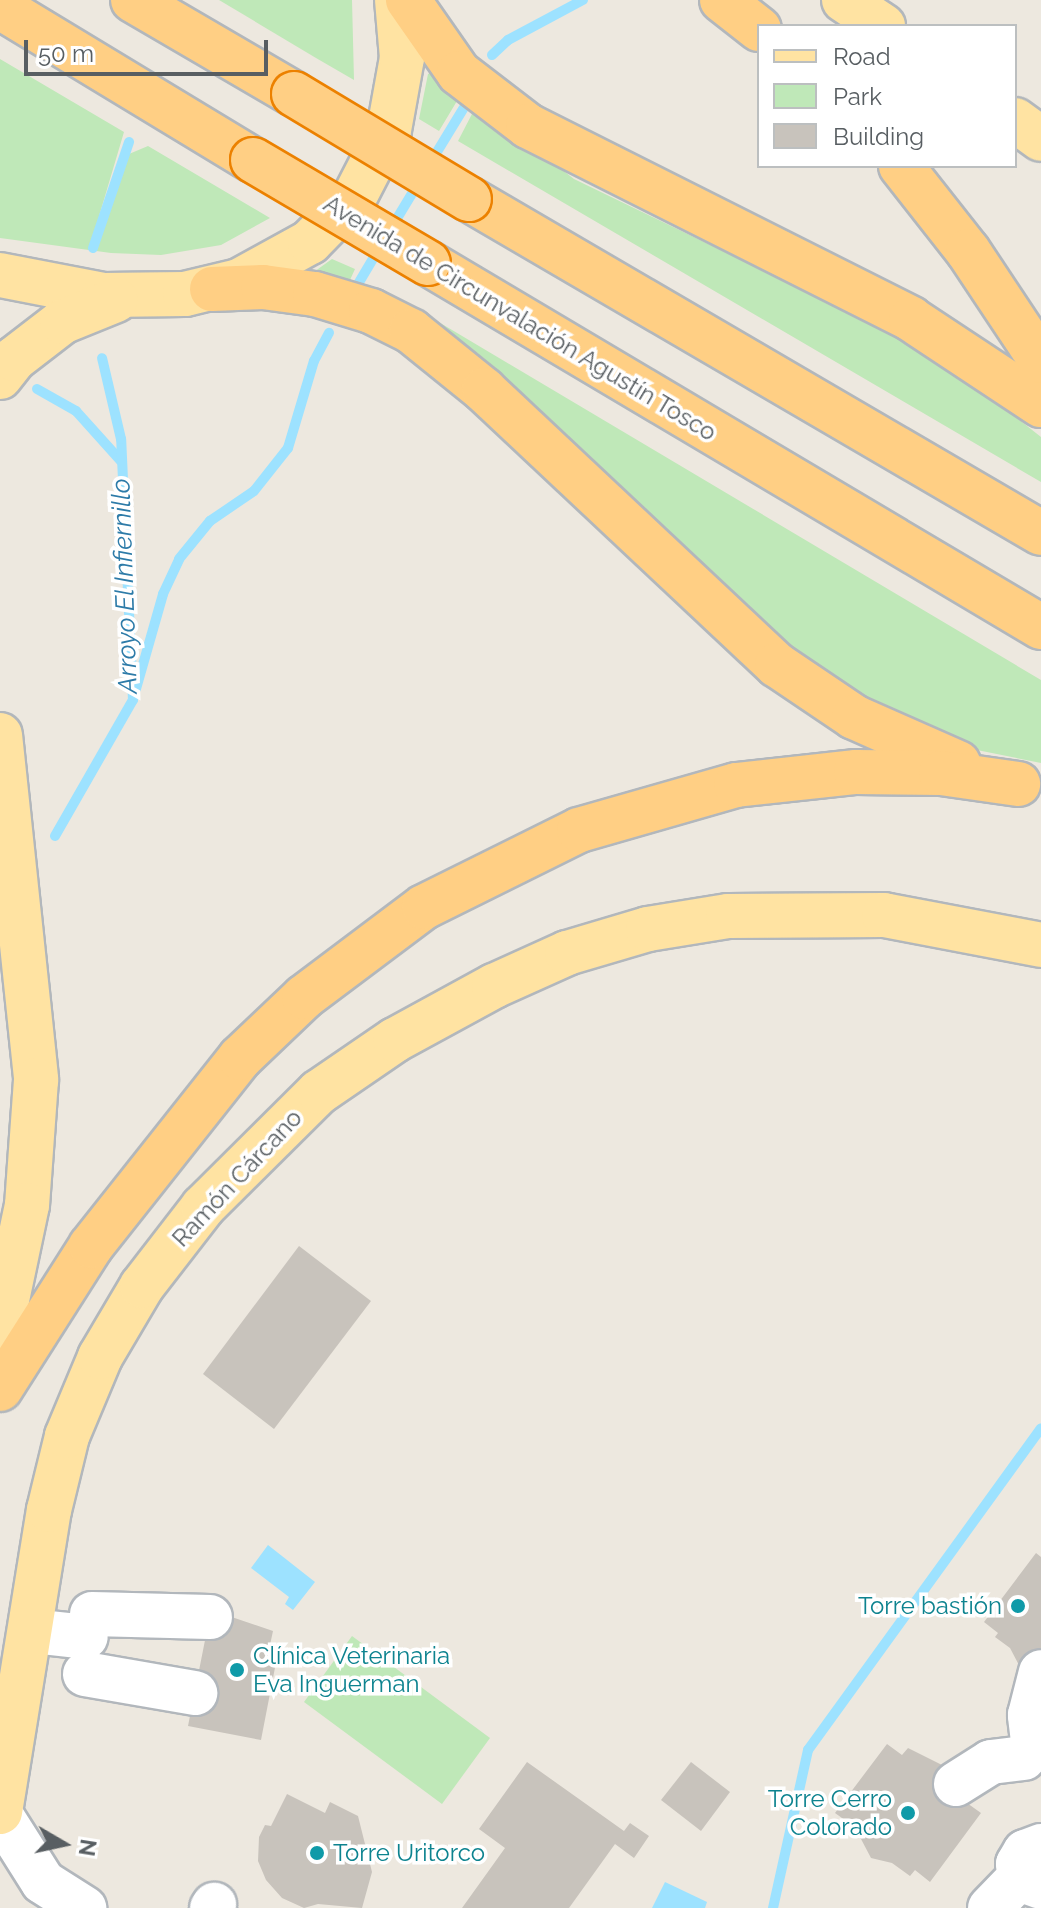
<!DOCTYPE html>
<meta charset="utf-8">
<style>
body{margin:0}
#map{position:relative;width:1041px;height:1908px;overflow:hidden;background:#ede8df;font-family:Raleway,sans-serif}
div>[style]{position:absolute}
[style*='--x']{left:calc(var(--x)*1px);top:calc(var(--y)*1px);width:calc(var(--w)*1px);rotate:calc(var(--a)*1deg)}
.green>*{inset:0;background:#bfe8b8}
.water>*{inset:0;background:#9de2ff}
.stream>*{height:10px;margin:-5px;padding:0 5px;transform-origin:5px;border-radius:5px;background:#9de2ff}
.building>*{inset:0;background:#c8c3bc}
.roads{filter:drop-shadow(2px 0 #b2b7bc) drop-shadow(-2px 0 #b2b7bc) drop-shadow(0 2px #b2b7bc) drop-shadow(0 -2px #b2b7bc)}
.minor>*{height:44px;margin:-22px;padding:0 22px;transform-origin:22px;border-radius:22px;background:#fff}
.major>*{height:44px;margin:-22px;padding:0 22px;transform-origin:22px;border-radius:22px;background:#ffe3a2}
.highway>*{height:44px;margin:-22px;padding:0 22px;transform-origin:22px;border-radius:22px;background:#ffcf84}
.bridges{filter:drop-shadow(2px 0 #ec8100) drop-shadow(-2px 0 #ec8100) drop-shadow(0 2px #ec8100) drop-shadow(0 -2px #ec8100)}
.highway-bridge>*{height:44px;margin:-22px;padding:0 22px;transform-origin:22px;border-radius:22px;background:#ffcf84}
.dots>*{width:22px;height:22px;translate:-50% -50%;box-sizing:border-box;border:4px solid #fff;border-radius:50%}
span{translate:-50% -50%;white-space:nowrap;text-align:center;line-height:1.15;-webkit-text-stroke:7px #fff;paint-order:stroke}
.street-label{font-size:24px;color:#585e62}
.culture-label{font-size:24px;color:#0d838f}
.right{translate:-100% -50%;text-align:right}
.left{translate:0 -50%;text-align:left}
.water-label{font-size:26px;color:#2d7ba8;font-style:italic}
.legend{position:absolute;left:757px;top:24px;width:260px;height:144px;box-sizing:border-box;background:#fff;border:2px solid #bcbfc0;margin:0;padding:10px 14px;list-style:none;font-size:24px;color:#585e62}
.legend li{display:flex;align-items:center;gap:16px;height:40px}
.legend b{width:40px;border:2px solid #bcbfc0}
.north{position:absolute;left:24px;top:1804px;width:80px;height:80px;-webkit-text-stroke:6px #fff;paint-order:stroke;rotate:99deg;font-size:22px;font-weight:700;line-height:32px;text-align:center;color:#585e62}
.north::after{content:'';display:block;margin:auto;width:28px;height:36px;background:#585e62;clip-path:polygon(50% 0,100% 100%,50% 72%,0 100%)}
.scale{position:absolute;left:24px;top:40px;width:244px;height:36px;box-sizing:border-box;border:4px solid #585e62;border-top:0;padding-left:10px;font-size:24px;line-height:28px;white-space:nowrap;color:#585e62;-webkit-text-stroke:6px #fff;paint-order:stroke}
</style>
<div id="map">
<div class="green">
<i style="clip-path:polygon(219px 0,352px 0,354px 80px,316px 58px)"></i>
<i style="clip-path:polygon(0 59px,124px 132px,89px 250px,96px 250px,129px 154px,148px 146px,270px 218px,221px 245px,161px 255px,111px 253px,0 238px)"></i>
<i style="clip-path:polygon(434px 71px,574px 179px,888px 331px,957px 371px,1041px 437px,1041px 482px,458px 141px,473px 112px,457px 101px,439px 131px,419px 119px,428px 74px)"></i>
<i style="clip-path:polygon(332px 259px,355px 269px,350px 280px,405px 302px,1041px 680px,1041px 763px,967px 748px,857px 701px,311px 274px)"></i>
<i style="clip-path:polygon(352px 1636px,490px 1738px,442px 1804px,304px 1702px)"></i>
</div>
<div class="water">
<i style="clip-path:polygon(268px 1545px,315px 1582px,293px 1610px,285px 1604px,289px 1597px,251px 1568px)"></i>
<i style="clip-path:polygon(665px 1882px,707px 1902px,705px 1908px,652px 1908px)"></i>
</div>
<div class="stream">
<i style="--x:492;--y:55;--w:22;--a:-43"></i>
<i style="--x:508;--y:40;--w:85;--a:-28.1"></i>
<i style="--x:429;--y:165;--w:66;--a:-58.7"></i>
<i style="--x:390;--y:230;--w:56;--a:-58.9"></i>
<i style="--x:93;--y:248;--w:112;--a:-71.2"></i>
<i style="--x:358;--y:284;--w:43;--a:-59.3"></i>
<i style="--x:37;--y:389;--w:45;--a:29.4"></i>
<i style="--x:76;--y:411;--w:67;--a:48"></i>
<i style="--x:136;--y:689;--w:99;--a:-74.1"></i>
<i style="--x:163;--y:594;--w:38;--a:-65"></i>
<i style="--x:179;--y:559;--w:49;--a:-50.8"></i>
<i style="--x:210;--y:521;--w:53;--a:-34.3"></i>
<i style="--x:254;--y:491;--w:55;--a:-51.7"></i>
<i style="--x:288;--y:448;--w:91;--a:-73.4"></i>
<i style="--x:314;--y:361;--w:32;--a:-62"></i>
<i style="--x:55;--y:836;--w:157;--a:-60.2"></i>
<i style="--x:133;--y:700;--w:261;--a:-92.6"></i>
<i style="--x:121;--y:439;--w:83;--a:-103.2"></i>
<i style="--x:773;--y:1908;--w:162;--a:-77.5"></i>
<i style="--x:808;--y:1750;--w:397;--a:-54.1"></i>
</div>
<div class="building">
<i style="clip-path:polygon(299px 1246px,371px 1301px,274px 1429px,203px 1374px)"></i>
<i style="clip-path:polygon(1036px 1553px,1041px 1557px,1041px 1672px,1020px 1667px,1010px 1648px,995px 1637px,998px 1633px,984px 1622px)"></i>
<i style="clip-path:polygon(211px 1610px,273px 1631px,270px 1645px,279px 1647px,261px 1740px,188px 1726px)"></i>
<i style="clip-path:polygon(887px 1744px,902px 1755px,908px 1748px,948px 1768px,967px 1803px,981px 1813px,930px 1882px,915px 1870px,910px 1876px,892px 1863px,871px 1858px,861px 1839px,846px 1828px,849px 1823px,835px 1813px)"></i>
<i style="clip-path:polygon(527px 1762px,624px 1831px,630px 1823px,649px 1836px,634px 1858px,615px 1844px,569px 1908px,462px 1908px,505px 1848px,479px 1829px)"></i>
<i style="clip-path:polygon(691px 1762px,730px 1792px,701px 1831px,661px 1800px)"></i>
<i style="clip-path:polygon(287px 1794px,325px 1813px,330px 1802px,358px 1816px,372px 1872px,362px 1908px,318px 1904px,304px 1908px,282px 1898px,266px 1880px,258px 1861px,259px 1837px,265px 1825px,271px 1826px)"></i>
</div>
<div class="roads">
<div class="minor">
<i style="--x:92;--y:1614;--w:118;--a:1.5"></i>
<i style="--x:32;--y:1631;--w:54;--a:6.3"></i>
<i style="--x:85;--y:1674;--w:112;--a:9.8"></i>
<i style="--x:1033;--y:1741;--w:26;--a:-97"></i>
<i style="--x:1030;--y:1715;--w:44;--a:-75.7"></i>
<i style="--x:956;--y:1784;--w:41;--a:-32.2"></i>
<i style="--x:991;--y:1762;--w:33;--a:-7"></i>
<i style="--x:0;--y:1814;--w:80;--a:57.7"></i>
<i style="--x:43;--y:1882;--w:49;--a:32.4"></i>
<i style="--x:1041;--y:1846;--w:17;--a:159"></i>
<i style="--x:1025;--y:1852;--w:14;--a:120"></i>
<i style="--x:1018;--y:1864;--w:16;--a:76"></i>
<i style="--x:1022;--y:1880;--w:20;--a:20"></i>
<i style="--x:212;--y:1908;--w:4;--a:-56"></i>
<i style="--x:990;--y:1908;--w:43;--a:-45.9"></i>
</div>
<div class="major">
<i style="--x:844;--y:0;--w:47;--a:33.7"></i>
<i style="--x:1015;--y:120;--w:32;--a:36"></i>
<i style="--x:0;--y:275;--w:106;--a:10.9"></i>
<i style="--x:104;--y:295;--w:81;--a:-0.7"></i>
<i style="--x:185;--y:294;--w:56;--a:-13.5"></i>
<i style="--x:239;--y:281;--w:81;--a:-28.8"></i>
<i style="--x:310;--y:242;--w:64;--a:-45.6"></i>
<i style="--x:355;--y:196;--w:74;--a:-62.7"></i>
<i style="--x:389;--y:130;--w:73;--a:-79.8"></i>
<i style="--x:402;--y:58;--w:58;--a:-94.9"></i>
<i style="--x:0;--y:377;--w:23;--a:-52"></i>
<i style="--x:14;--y:359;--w:61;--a:-37.6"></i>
<i style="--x:62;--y:322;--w:58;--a:-22.2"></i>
<i style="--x:0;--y:735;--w:347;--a:84"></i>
<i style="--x:36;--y:1080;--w:125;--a:94.1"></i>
<i style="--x:27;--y:1205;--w:131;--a:101.9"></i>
<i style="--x:0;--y:1812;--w:306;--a:-80.8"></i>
<i style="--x:49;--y:1510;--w:76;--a:-76.3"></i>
<i style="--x:67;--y:1436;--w:86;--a:-67.3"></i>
<i style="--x:100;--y:1357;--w:82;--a:-59.4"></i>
<i style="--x:142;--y:1286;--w:100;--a:-52.3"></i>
<i style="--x:203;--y:1207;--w:163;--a:-44.8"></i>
<i style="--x:319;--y:1092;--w:92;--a:-34.4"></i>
<i style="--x:395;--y:1040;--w:113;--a:-28.6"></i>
<i style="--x:494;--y:986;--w:80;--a:-24.3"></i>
<i style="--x:567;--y:953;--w:84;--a:-16.5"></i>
<i style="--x:648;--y:929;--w:81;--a:-9.2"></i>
<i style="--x:728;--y:916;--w:156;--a:-0.4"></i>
<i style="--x:884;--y:915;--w:160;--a:10.8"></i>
</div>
<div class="highway">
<i style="--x:133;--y:0;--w:186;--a:30.3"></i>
<i style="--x:408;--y:0;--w:89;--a:55.1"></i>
<i style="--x:459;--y:73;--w:87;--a:37.5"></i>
<i style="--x:528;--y:126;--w:429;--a:26.7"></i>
<i style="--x:911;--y:319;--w:156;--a:33.5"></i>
<i style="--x:722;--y:0;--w:47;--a:38.1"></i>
<i style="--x:0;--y:7;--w:296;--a:31.2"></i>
<i style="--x:901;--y:166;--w:108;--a:51.8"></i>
<i style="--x:968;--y:251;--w:132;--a:56.4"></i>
<i style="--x:469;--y:199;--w:662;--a:30.28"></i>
<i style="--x:428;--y:263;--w:713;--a:30.7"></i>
<i style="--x:212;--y:289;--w:51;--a:-2.2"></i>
<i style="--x:263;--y:287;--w:52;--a:7.7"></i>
<i style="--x:315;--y:294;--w:59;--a:16.9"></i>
<i style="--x:371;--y:311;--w:45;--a:26.6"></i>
<i style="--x:411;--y:331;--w:94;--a:38.9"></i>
<i style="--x:484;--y:390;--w:402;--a:43.2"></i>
<i style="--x:777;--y:665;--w:93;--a:34"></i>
<i style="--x:854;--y:717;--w:114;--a:23.9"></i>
<i style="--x:0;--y:1389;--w:169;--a:-57.5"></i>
<i style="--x:91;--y:1246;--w:240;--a:-51.6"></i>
<i style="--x:240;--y:1058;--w:88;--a:-43.6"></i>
<i style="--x:304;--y:997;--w:150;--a:-36.9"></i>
<i style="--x:424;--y:907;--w:173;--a:-26.4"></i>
<i style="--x:579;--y:830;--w:163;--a:-16"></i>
<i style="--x:736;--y:785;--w:121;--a:-6.2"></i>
<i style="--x:856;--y:772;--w:85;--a:0.7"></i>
<i style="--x:941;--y:773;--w:78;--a:8.1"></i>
</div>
</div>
<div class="bridges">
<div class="highway-bridge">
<i style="--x:294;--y:94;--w:204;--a:31"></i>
<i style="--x:253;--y:160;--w:203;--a:30.5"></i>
</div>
</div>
<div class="dots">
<i style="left:1018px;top:1606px;background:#0f9aa8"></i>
<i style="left:237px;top:1670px;background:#0f9aa8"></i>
<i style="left:908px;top:1813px;background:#0f9aa8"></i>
<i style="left:317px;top:1853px;background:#0f9aa8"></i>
</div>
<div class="street-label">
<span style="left:520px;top:318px;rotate:31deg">Avenida de Circunvalación Agustín Tosco</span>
<span style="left:237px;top:1178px;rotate:-47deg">Ramón Cárcano</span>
</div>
<div class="culture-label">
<span class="right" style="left:1002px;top:1606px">Torre bastión</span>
<span class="left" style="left:253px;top:1670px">Clínica Veterinaria<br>Eva Inguerman</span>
<span class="right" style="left:892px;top:1813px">Torre Cerro<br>Colorado</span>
<span class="left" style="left:333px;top:1853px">Torre Uritorco</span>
</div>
<div class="water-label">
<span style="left:125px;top:586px;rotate:-92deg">Arroyo El Infiernillo</span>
</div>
<ul class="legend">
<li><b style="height:10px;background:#ffe3a2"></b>Road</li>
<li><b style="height:22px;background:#bfe8b8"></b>Park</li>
<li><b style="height:22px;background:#c8c3bc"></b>Building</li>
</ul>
<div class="north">N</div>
<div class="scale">50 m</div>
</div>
